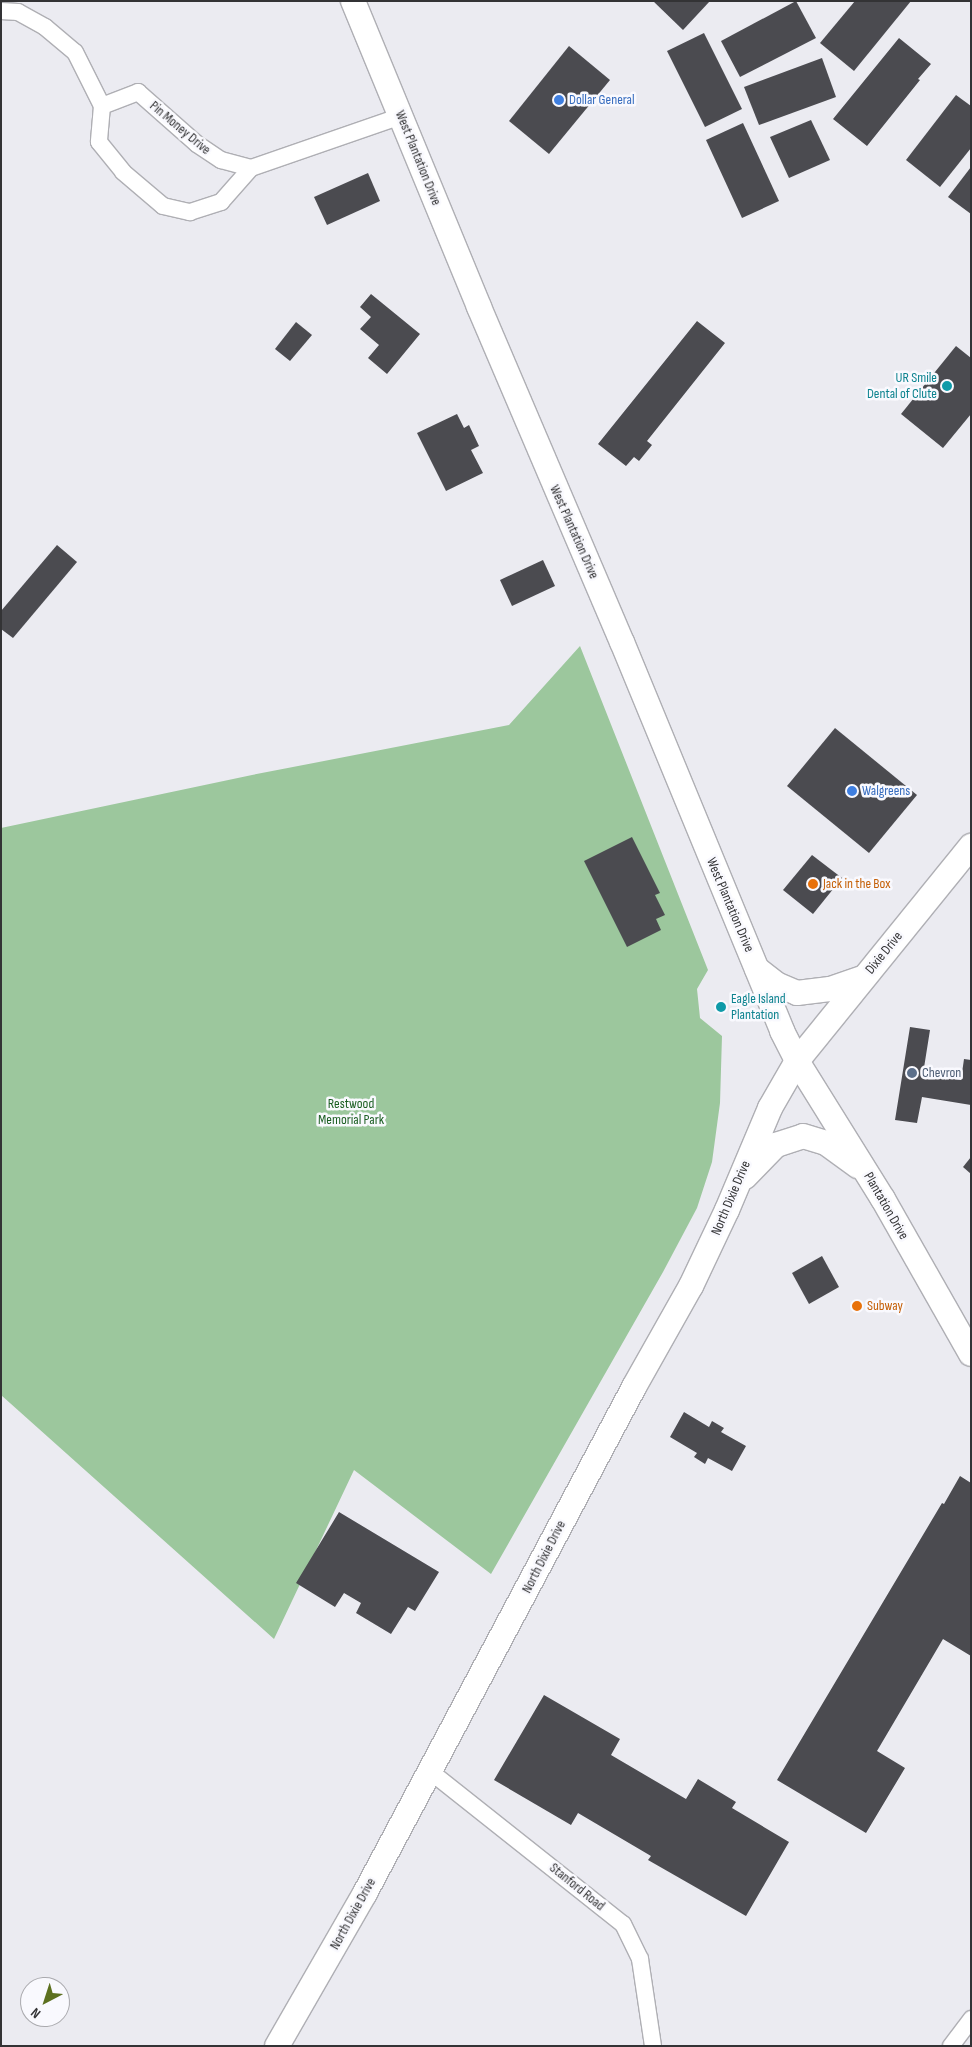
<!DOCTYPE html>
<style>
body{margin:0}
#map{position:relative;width:972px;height:2047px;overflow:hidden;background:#ebebf1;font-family:"Sofia Sans Condensed",sans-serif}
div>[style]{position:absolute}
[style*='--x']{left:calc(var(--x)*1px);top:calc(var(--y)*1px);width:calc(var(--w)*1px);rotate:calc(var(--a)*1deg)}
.green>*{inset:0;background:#9cc79d}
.building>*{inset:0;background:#4b4b50}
.roads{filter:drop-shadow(1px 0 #afafb4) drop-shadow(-1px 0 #afafb4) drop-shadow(0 1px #afafb4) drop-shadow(0 -1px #afafb4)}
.street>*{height:16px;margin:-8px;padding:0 8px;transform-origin:8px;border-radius:8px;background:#fff}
.secondary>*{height:24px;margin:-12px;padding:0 12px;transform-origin:12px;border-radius:12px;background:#fff}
.dots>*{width:14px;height:14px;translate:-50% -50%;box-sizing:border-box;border:2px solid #f9f9fe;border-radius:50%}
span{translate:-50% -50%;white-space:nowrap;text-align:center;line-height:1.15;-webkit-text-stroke:5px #f9f9fe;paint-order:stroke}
.shop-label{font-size:14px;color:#366cbe}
.left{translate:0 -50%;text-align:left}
.street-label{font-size:14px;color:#333335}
.culture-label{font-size:14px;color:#0d838f}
.right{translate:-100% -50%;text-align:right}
.food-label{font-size:14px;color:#c56008}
.service-label{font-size:14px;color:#4e5e75}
.park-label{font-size:14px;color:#1b5e22}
.frame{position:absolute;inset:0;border:2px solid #333335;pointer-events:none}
.north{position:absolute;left:20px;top:1977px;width:50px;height:50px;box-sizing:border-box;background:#f9f9fe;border:1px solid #aaaaae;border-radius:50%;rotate:220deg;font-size:14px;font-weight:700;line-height:20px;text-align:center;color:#333335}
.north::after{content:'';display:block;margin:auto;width:18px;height:22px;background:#5c701f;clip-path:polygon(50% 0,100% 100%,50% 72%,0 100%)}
</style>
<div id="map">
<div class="green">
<i style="clip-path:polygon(580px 646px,708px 970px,697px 989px,700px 1018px,722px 1036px,720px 1103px,712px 1162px,697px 1208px,663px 1272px,491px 1574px,354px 1470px,274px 1639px,1px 1395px,1px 828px,252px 775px,509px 725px)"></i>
</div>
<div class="building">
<i style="clip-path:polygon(653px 1px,710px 1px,683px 30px)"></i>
<i style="clip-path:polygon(796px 1px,816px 38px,740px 77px,721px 41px)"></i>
<i style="clip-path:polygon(855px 1px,911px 1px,854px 71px,820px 43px)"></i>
<i style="clip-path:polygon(704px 33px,742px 109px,705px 127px,667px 51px)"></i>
<i style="clip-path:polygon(899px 38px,931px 64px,918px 79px,920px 80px,867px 146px,833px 119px)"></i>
<i style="clip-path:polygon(569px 46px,610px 80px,549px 154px,509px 121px)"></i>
<i style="clip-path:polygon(822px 58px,836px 97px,759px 125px,744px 87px)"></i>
<i style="clip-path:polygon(956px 95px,971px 106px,971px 148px,940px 187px,906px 160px)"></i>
<i style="clip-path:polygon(811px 120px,830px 160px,789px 178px,770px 137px)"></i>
<i style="clip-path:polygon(743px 123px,779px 201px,742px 218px,706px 140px)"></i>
<i style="clip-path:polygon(971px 167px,971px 214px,948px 197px)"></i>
<i style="clip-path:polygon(368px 173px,380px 201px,327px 225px,314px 197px)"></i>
<i style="clip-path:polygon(371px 294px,420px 334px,387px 374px,368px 358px,379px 345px,360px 329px,371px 317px,360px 307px)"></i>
<i style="clip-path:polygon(697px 321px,725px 343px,647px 441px,652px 445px,639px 461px,634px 457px,626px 466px,598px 444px)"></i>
<i style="clip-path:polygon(296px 322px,312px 335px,290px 361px,275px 349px)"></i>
<i style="clip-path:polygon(956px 346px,971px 358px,971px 414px,943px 448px,901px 414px)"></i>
<i style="clip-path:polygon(457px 414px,464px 428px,469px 425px,479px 446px,471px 450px,483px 473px,446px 491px,417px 433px)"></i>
<i style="clip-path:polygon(57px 545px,77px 562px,13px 638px,1px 629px,1px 611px)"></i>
<i style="clip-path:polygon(543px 560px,555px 586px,512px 606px,500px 580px)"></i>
<i style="clip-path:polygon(835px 728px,917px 795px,869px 853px,787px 786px)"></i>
<i style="clip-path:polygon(632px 837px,660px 893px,655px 895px,665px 915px,656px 919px,661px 930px,627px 947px,584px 861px)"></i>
<i style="clip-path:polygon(812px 855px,842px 878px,813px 914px,783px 890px)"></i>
<i style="clip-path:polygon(910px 1027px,930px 1030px,923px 1074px,961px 1080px,964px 1059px,971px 1060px,971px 1105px,922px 1097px,917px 1123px,895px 1120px)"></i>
<i style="clip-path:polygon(971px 1157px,971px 1174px,963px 1167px)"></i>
<i style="clip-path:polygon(822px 1256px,839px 1287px,809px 1304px,792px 1273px)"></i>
<i style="clip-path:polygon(684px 1412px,709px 1427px,712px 1421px,724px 1428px,721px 1432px,746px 1446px,732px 1471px,708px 1458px,705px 1464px,694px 1457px,697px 1453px,670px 1437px)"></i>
<i style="clip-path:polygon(960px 1476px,971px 1483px,971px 1656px,943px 1639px,877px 1751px,905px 1768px,866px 1833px,777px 1780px,942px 1503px,944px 1504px)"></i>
<i style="clip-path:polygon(339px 1512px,439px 1572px,415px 1611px,408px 1607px,391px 1634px,356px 1613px,361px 1603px,344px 1593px,335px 1607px,296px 1583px)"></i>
<i style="clip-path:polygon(544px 1695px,620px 1739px,611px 1755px,686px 1799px,698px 1779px,736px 1802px,732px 1808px,789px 1842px,746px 1916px,648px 1860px,651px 1856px,578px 1813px,571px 1825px,494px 1780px)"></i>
</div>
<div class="roads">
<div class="street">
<i style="--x:1;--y:11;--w:17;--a:3"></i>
<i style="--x:18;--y:12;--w:31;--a:29"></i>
<i style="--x:45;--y:27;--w:39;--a:40"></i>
<i style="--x:75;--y:52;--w:60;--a:63.4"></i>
<i style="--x:102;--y:106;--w:39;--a:-21"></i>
<i style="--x:138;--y:92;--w:79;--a:41.4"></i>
<i style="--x:197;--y:144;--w:29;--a:34"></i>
<i style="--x:221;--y:160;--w:31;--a:15"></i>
<i style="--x:251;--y:168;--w:159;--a:-19.1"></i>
<i style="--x:102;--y:106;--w:36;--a:95"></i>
<i style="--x:99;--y:142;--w:38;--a:51"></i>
<i style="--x:123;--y:172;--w:52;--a:40.4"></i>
<i style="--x:163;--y:206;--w:28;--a:13"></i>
<i style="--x:190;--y:212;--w:33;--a:-18"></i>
<i style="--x:221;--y:202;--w:45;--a:-48.6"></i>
<i style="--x:431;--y:1772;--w:245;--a:38.4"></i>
<i style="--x:623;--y:1924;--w:39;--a:64"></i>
<i style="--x:640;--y:1959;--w:88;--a:81.5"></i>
<i style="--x:951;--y:2046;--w:34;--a:-53"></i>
</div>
<div class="secondary">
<i style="--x:353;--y:1;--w:331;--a:67.6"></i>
<i style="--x:479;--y:307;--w:364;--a:66.9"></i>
<i style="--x:622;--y:642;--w:421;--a:67.6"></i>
<i style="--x:782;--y:1031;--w:34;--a:63"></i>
<i style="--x:797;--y:1061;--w:163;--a:58.1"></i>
<i style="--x:883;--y:1199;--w:178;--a:60.4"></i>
<i style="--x:757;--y:969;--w:24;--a:38"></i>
<i style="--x:776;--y:984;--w:23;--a:23"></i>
<i style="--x:797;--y:993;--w:33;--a:-7"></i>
<i style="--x:830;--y:989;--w:36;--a:-19"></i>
<i style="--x:745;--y:1177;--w:45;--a:-45.9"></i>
<i style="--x:776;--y:1145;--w:28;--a:-18"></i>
<i style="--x:803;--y:1136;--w:24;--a:17"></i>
<i style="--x:826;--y:1143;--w:39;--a:36"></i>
<i style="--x:277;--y:2046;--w:177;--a:-60.1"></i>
<i style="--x:365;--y:1893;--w:573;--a:-62"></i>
<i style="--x:634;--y:1387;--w:116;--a:-60.6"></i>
<i style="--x:691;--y:1286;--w:84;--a:-64.7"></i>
<i style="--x:727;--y:1210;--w:111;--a:-67.1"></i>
<i style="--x:770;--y:1108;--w:54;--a:-60.1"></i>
<i style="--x:797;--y:1061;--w:277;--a:-51"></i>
</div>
</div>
<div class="dots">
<i style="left:559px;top:100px;background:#3f7fe0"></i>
<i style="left:947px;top:386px;background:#0f9aa8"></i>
<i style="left:852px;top:791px;background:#3f7fe0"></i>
<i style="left:813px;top:884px;background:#e8710a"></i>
<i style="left:721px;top:1007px;background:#0f9aa8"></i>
<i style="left:912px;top:1073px;background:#5c6f8a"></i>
<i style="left:857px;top:1306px;background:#e8710a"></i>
</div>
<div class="shop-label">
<span class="left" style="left:569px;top:100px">Dollar General</span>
<span class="left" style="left:862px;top:791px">Walgreens</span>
</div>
<div class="street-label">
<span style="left:180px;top:128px;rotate:40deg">Pin Money Drive</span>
<span style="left:418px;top:158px;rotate:68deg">West Plantation Drive</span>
<span style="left:574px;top:532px;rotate:66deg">West Plantation Drive</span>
<span style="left:730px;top:905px;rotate:67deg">West Plantation Drive</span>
<span style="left:884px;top:953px;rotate:-51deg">Dixie Drive</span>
<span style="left:731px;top:1198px;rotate:-67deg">North Dixie Drive</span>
<span style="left:886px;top:1206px;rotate:60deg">Plantation Drive</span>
<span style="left:544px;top:1557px;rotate:-63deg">North Dixie Drive</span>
<span style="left:577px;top:1887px;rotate:39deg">Stanford Road</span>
<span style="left:353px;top:1914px;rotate:-61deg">North Dixie Drive</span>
</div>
<div class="culture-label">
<span class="right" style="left:937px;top:386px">UR Smile<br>Dental of Clute</span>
<span class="left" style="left:731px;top:1007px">Eagle Island<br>Plantation</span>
</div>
<div class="food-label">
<span class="left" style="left:823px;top:884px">Jack in the Box</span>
<span class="left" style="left:867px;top:1306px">Subway</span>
</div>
<div class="service-label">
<span class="left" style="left:922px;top:1073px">Chevron</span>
</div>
<div class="park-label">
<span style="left:351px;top:1112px">Restwood<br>Memorial Park</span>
</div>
<div class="frame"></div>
<div class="north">N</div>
</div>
